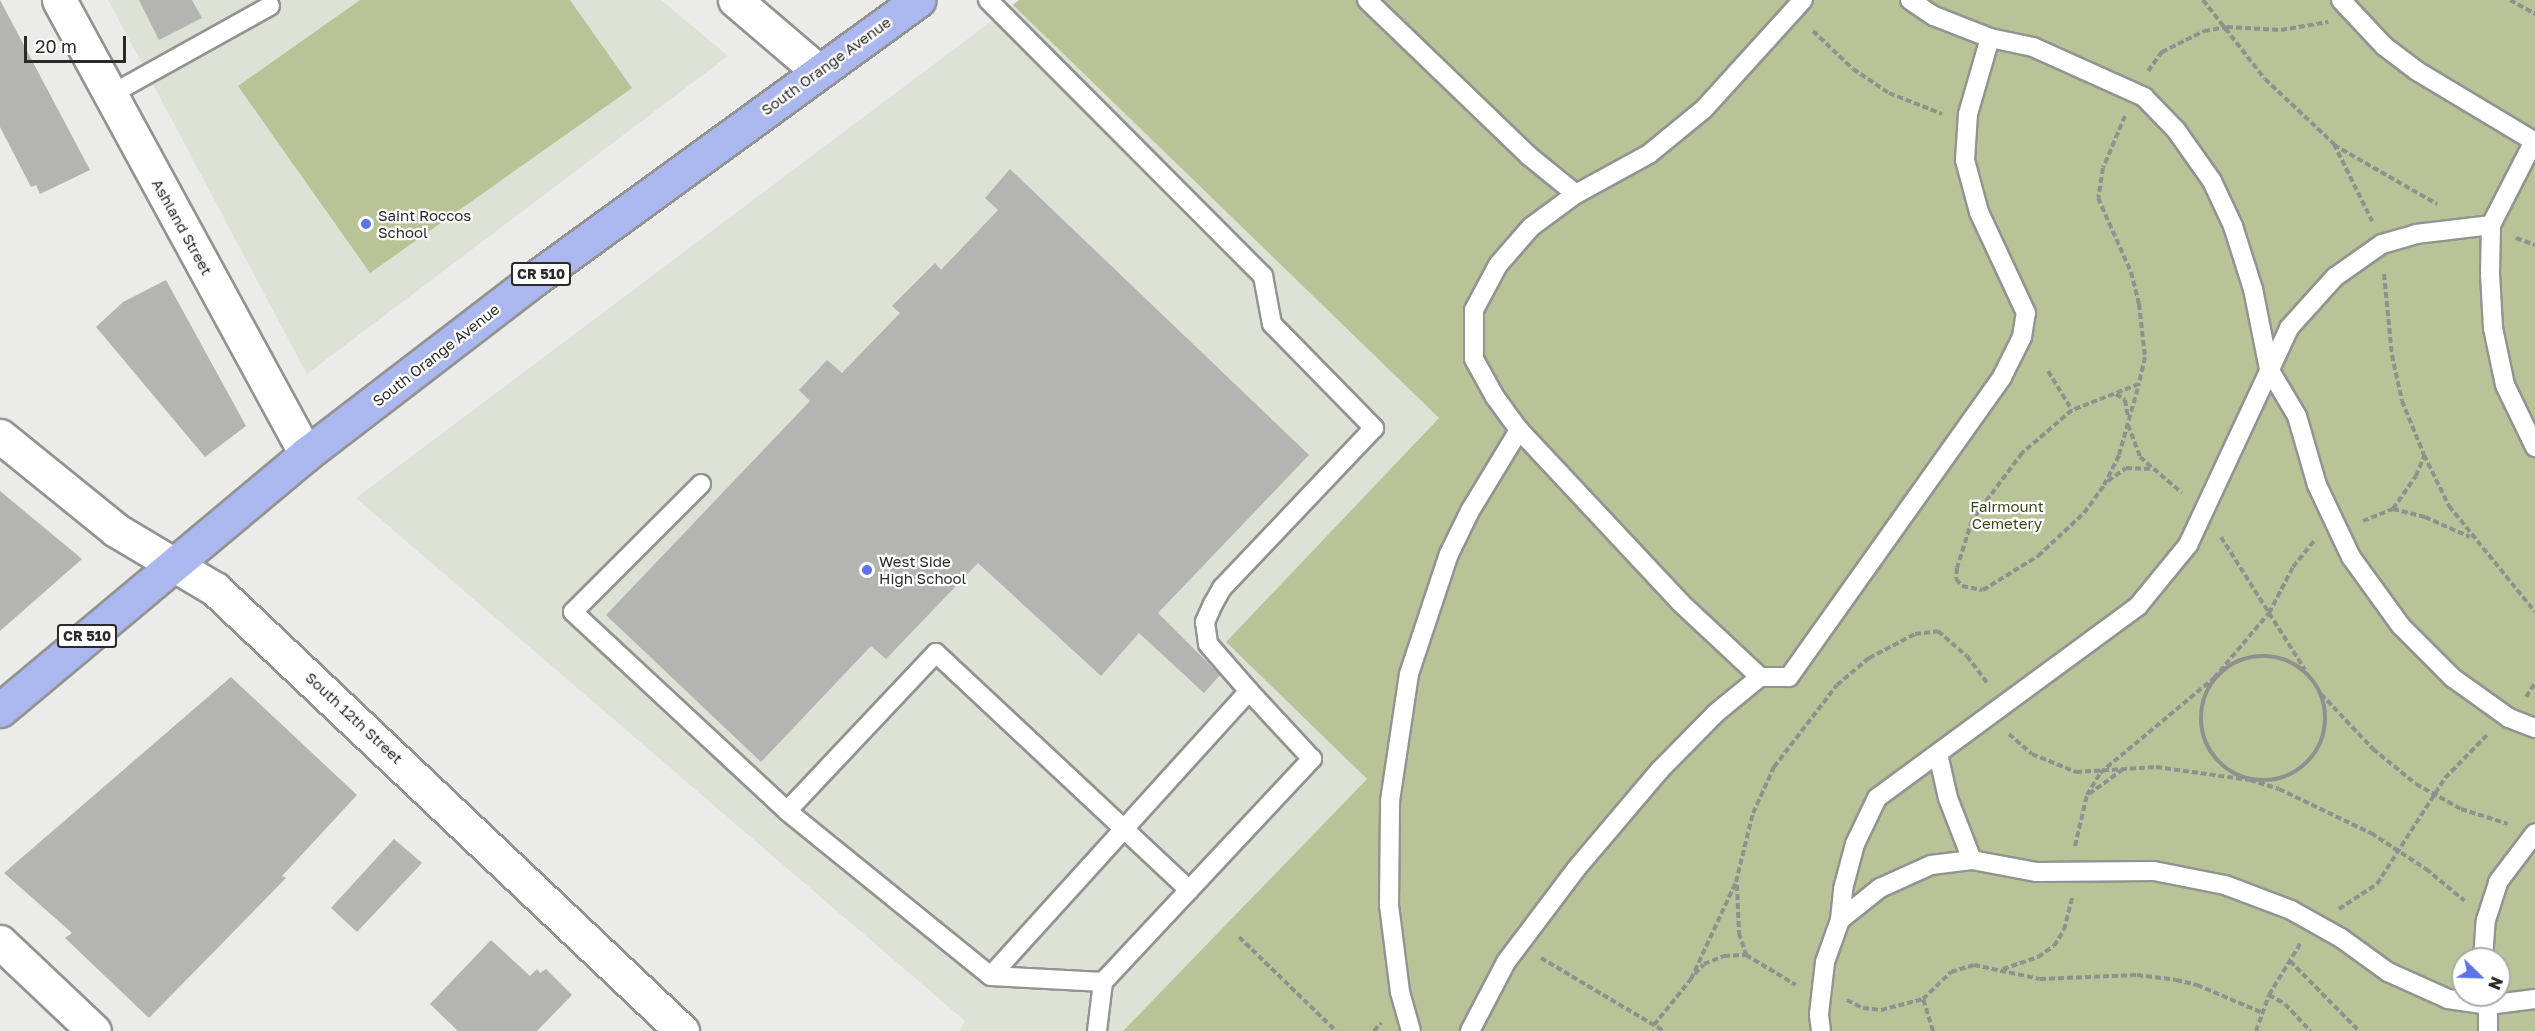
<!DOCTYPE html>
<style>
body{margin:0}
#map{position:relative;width:2535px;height:1031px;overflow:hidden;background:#ebece9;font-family:"Golos Text",sans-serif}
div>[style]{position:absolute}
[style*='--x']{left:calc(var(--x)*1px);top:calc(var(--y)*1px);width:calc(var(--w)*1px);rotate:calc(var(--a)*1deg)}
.built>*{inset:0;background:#dee1d6}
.green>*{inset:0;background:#b8c497}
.building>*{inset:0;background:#b4b5b2}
.path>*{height:4px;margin-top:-2px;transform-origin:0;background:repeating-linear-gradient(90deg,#90918f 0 6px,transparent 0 9px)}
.path>.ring{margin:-2px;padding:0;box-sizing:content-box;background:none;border:4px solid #90918f;border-radius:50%}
.roads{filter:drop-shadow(2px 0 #939491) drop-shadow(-2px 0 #939491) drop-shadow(0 2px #939491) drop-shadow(0 -2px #939491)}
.service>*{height:18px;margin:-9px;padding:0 9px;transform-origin:9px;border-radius:9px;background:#fff}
.minor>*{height:33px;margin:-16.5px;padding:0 16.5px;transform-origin:16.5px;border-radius:16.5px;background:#fff}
.tertiary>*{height:33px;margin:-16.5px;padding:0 16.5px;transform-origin:16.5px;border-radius:16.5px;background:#fff}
.primary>*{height:33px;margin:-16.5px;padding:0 16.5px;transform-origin:16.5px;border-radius:16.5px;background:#abb8f0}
.dots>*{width:16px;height:16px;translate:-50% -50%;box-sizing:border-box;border:3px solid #fff;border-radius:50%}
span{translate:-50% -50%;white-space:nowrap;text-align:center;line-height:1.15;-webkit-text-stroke:4.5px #fff;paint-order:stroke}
.shield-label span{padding:2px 4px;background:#fff;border:2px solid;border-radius:4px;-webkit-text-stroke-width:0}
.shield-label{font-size:14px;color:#2a2b29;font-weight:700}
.street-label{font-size:15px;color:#2a2b29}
.poi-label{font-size:15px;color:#2a2b29}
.left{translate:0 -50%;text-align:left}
.park-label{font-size:15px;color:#3d4716}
.north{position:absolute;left:2451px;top:947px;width:60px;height:60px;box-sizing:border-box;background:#fff;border:2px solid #aaaaa9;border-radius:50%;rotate:113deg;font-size:16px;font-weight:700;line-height:24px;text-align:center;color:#2a2b29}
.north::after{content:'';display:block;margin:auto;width:21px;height:27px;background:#5c72e8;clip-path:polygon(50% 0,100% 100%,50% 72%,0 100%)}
.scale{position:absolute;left:24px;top:36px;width:102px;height:27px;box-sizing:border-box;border:3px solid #2a2b29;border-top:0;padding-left:8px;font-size:18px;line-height:21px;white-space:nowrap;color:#2a2b29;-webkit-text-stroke:4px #fff;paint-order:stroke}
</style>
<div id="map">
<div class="built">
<i style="clip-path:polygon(108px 0,661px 0,728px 56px,307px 374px)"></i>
<i style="clip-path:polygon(1013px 5px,1439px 418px,1226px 642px,1367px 779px,1123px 1031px,959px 1031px,965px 1021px,356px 498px)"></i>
</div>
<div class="green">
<i style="clip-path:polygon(360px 0,570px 0,632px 88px,370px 273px,238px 86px)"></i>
<i style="clip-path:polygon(evenodd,1019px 0,2535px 0,2535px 1031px,1123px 1031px,1367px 779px,1226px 642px,1439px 418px,1013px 5px,1019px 0,2463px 959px,2499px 959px,2499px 995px,2463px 995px,2463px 959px)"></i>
</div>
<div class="building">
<i style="clip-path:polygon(0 0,90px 170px,40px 194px,36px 185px,31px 187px,0 127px)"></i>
<i style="clip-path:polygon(139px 0,192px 0,202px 18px,159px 40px)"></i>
<i style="clip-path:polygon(1010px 169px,1309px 455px,1158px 613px,1220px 675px,1204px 693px,1139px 633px,1101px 676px,978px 563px,886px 659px,871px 646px,761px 762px,606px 615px,810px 401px,799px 390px,827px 360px,842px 373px,900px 313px,892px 306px,935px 263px,941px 270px,998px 210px,985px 198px)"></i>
<i style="clip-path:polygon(166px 280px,246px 426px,205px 457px,96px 327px,123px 302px)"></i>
<i style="clip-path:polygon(0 491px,82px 559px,0 631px)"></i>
<i style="clip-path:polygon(231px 677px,357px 795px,282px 876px,286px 878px,149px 1018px,65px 938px,72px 933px,4px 873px)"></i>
<i style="clip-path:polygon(394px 839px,422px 863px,357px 932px,331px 908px)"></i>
<i style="clip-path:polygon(491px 940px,530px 976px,537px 969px,540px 973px,546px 969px,572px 995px,537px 1031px,458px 1031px,430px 1004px)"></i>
</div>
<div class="path">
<i style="--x:2203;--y:0;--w:100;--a:51.9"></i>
<i style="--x:2265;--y:79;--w:95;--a:43.3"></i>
<i style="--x:2334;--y:144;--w:86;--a:63.7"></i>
<i style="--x:2510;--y:0;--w:29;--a:29"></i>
<i style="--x:1813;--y:31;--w:55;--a:43.5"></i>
<i style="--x:1853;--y:69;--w:43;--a:33.7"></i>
<i style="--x:1889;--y:93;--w:57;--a:21.6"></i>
<i style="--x:2148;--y:71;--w:24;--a:-54"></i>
<i style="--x:2162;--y:52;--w:47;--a:-26.6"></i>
<i style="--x:2204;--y:31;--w:23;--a:-10"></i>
<i style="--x:2227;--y:27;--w:54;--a:3.2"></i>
<i style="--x:2281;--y:30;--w:48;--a:-9.7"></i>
<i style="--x:2125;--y:116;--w:56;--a:112.9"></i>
<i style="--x:2103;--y:168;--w:30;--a:99"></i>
<i style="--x:2098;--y:198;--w:81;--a:66"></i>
<i style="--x:2131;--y:272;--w:33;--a:76"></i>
<i style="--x:2139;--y:304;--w:53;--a:83.5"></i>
<i style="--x:2145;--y:357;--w:28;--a:103"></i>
<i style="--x:2139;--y:384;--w:72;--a:158.8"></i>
<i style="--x:2072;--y:410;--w:66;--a:139.3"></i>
<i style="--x:2022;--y:453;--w:84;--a:126.7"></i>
<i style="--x:1972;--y:520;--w:50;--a:107.4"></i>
<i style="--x:1957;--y:568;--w:11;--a:95"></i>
<i style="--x:1956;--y:579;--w:9;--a:49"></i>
<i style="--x:1962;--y:586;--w:21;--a:11"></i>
<i style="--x:1983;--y:590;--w:65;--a:-31.7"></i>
<i style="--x:2038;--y:556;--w:63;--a:-43.1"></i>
<i style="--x:2084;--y:513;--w:34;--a:-54"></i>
<i style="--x:2104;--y:485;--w:34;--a:-63"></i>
<i style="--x:2119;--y:455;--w:74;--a:-74.3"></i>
<i style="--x:2334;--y:145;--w:119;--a:29.8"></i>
<i style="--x:2516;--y:238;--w:20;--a:20"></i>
<i style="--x:2384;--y:274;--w:81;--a:84.4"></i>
<i style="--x:2392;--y:355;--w:47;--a:77.7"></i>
<i style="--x:2402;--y:401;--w:58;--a:67.8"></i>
<i style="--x:2424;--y:455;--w:57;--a:63.9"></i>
<i style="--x:2449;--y:506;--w:136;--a:50.9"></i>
<i style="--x:2048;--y:371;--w:46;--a:58.4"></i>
<i style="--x:2116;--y:394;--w:11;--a:34"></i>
<i style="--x:2125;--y:400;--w:17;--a:80"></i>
<i style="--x:2128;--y:425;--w:34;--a:69"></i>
<i style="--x:2140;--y:457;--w:55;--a:40.6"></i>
<i style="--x:2108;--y:481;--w:22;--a:-36"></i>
<i style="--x:2126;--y:468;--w:27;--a:2"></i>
<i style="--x:2393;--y:509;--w:33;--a:14"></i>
<i style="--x:2425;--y:517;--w:49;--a:24"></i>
<i style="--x:2363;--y:521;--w:32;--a:-22"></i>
<i style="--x:2393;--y:509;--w:40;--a:-55.1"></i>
<i style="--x:2416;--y:476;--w:22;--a:-68"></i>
<i style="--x:2221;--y:537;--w:157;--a:57.7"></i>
<i class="ring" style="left:2201px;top:656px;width:120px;height:120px"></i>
<i style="--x:2321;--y:694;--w:76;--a:46.6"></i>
<i style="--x:2373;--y:749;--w:55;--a:39.1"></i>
<i style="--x:2416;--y:784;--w:51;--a:29.1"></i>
<i style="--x:2461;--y:809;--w:49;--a:17.7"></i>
<i style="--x:2526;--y:697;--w:17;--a:-57"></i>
<i style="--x:2009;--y:734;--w:30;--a:41"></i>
<i style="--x:2032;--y:754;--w:48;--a:22.2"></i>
<i style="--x:2076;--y:772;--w:80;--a:-3.6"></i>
<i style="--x:2156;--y:767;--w:95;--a:7.9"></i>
<i style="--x:2250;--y:780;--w:30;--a:17"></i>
<i style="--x:2279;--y:789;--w:102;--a:25.6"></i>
<i style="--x:2371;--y:833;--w:66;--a:33.2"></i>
<i style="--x:2426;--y:869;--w:50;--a:39.4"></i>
<i style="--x:2089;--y:794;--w:41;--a:-36"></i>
<i style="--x:2075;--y:846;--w:52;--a:-76.8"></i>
<i style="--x:2087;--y:795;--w:26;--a:-59"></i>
<i style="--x:2100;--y:773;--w:148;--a:-39.8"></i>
<i style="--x:2214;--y:678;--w:85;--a:-49.8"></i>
<i style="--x:2269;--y:613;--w:52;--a:-62.4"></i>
<i style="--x:2293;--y:567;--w:33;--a:-51"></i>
<i style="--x:1737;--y:885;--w:48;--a:87.6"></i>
<i style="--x:1739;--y:933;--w:23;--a:72"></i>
<i style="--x:2339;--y:909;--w:45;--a:-33.3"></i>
<i style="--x:2377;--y:884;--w:126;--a:-57.3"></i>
<i style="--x:2445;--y:778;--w:60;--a:-45.7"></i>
<i style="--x:1239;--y:937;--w:135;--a:44.1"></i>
<i style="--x:1541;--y:958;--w:143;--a:30.7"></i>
<i style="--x:2290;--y:961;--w:98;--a:45.4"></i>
<i style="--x:2003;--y:969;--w:37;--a:-19"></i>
<i style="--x:2038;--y:957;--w:19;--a:-35"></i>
<i style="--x:2054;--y:946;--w:19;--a:-58"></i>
<i style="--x:2064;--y:930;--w:34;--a:-76"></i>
<i style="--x:1695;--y:974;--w:13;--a:-48"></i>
<i style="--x:1704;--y:964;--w:22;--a:-22"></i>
<i style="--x:1724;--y:956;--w:22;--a:-3"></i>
<i style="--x:1746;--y:955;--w:58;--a:31"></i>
<i style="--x:2269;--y:995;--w:18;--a:29"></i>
<i style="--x:2285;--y:1004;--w:37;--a:47"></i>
<i style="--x:1847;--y:1000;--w:18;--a:27"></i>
<i style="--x:1863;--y:1008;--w:18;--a:6"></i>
<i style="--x:1881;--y:1010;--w:43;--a:-14.7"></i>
<i style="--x:1654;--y:1025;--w:59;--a:-51.2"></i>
<i style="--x:1691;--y:979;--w:107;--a:-65.1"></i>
<i style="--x:1736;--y:882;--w:71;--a:-76.2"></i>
<i style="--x:1753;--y:813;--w:51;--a:-65.5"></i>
<i style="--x:1774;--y:767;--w:103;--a:-52.5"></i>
<i style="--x:1837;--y:685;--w:42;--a:-40.2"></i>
<i style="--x:1869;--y:658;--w:52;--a:-27.6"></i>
<i style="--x:1915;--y:634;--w:23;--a:-7"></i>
<i style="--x:1938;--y:631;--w:38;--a:41"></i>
<i style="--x:1967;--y:656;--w:35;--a:53"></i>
<i style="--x:1374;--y:1031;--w:11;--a:-49"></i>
<i style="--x:1933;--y:1031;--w:34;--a:-107"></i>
<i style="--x:1923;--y:999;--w:39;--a:-44"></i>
<i style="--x:1951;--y:972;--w:24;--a:-17"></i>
<i style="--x:1974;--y:965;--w:67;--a:12"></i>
<i style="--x:2040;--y:979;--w:97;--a:-2.4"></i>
<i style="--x:2137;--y:975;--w:39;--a:7"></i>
<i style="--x:2176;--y:980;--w:22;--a:13"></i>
<i style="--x:2197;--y:985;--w:72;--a:23"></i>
<i style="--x:2256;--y:1031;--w:38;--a:-70"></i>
<i style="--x:2269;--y:995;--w:60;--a:-58.7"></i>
</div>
<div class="roads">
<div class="service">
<i style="--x:988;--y:0;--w:390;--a:45.1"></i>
<i style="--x:1263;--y:276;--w:49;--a:79.4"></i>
<i style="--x:1272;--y:324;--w:146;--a:45.6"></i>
<i style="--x:1374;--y:428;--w:221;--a:133.5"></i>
<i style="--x:1222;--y:588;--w:18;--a:119"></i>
<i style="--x:1213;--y:604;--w:20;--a:114"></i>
<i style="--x:1205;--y:622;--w:22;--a:82"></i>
<i style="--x:1208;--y:644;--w:62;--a:48.9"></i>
<i style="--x:1249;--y:691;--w:384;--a:132.2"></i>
<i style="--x:1367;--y:0;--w:225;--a:43.9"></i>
<i style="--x:1529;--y:156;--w:60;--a:39"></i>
<i style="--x:1910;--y:0;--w:29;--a:34"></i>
<i style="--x:1934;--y:16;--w:60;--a:21.4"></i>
<i style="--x:1990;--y:38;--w:44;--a:11.8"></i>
<i style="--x:2033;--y:47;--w:122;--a:24.2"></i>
<i style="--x:2144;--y:97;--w:46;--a:45.9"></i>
<i style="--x:2176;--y:130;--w:62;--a:54.8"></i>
<i style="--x:2212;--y:181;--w:50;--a:65"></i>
<i style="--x:2233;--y:226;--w:66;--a:72.4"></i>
<i style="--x:2253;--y:289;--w:82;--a:78.7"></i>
<i style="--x:2269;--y:369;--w:55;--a:59.2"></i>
<i style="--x:2297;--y:416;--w:72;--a:73.8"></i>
<i style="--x:2317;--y:485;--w:80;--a:64.7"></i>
<i style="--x:2351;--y:557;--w:85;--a:54.1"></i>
<i style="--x:2401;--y:626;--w:74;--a:45"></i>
<i style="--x:2453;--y:678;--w:69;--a:35.5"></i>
<i style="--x:2509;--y:718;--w:28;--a:21"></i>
<i style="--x:2341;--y:0;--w:63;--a:46.9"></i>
<i style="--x:2384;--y:46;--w:41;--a:37.1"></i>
<i style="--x:2417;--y:71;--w:138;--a:31"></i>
<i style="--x:110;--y:95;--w:183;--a:-29.1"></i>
<i style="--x:2534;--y:141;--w:94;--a:117.1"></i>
<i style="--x:2491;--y:225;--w:49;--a:91.2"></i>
<i style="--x:2490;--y:274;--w:54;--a:86.8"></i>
<i style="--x:2493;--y:328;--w:58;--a:78.1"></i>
<i style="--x:2505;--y:385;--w:69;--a:64.2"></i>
<i style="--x:701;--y:484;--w:181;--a:135"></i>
<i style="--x:573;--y:612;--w:292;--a:42.9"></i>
<i style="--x:787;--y:811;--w:262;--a:39"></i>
<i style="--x:991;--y:976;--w:112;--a:3.1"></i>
<i style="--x:1760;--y:677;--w:108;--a:-136.9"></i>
<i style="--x:1681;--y:603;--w:237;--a:-133.1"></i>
<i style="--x:1519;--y:430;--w:41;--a:-126"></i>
<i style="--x:1495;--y:397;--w:43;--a:-118.9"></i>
<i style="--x:1474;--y:359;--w:49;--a:-90"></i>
<i style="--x:1474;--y:310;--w:51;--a:-61.9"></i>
<i style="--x:1498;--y:265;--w:50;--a:-49"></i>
<i style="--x:1531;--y:227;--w:56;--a:-36.3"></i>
<i style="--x:1576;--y:194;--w:83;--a:-28.7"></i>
<i style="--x:1649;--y:154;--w:71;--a:-39.3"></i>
<i style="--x:1704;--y:109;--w:147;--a:-47.8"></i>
<i style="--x:787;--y:811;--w:217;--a:-46.7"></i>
<i style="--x:936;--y:653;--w:347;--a:43.1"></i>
<i style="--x:1972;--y:860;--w:66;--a:10.5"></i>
<i style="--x:2037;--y:872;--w:117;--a:-0.5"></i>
<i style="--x:2154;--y:871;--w:72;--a:11.2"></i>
<i style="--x:2225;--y:885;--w:71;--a:20.7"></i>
<i style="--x:2291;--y:910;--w:57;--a:29.2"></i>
<i style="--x:2341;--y:938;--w:58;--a:35.9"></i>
<i style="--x:2388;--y:972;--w:66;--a:24.2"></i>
<i style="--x:2448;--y:999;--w:40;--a:8.5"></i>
<i style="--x:2488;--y:1005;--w:26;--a:90"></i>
<i style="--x:1840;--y:920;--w:51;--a:-38.7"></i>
<i style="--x:1880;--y:888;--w:56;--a:-24.3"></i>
<i style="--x:1931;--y:865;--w:41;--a:-7"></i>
<i style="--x:1972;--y:860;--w:66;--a:-111.2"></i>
<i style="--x:1948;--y:798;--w:45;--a:-102.8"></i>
<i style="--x:2483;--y:959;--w:39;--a:-86"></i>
<i style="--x:2486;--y:920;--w:40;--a:-72"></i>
<i style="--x:2498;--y:882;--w:61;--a:-52.9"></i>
<i style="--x:2486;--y:995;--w:10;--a:79"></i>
<i style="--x:2488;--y:1005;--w:47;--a:-7.3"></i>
<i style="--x:1097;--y:1031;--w:49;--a:-83"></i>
<i style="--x:1103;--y:982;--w:306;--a:-46.9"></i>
<i style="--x:1312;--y:759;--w:93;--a:-132.8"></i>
<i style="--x:1411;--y:1031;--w:41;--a:-105.8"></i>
<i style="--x:1400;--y:992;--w:88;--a:-97.2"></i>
<i style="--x:1389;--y:905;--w:104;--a:-89.4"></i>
<i style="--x:1390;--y:801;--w:128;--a:-81.5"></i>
<i style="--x:1409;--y:674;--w:126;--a:-71.6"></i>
<i style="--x:1449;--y:554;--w:48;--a:-64"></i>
<i style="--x:1470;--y:511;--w:95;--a:-58.8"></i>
<i style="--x:1470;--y:1031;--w:78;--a:-62.4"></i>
<i style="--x:1506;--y:962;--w:116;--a:-53"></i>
<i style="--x:1576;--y:869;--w:130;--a:-49.7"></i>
<i style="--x:1660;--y:770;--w:80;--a:-45.5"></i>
<i style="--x:1716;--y:713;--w:57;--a:-39.3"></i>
<i style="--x:1760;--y:677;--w:29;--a:0"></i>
<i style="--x:1789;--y:677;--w:368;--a:-54.6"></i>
<i style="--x:2002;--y:377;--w:45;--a:-63.4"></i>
<i style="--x:2022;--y:337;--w:24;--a:-81"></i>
<i style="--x:2026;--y:313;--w:111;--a:-115"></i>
<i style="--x:1979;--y:212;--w:54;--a:-105.1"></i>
<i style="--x:1965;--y:160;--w:46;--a:-86.3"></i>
<i style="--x:1968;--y:114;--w:79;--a:-73.9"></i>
<i style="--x:1821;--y:1031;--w:17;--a:-97"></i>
<i style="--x:1819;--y:1014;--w:52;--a:-83.4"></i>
<i style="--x:1825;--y:962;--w:45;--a:-70.3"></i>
<i style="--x:1840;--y:920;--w:31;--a:-84"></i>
<i style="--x:1843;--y:889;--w:47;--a:-75.1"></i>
<i style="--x:1855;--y:844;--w:51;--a:-64.4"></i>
<i style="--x:1877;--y:798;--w:324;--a:-36.3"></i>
<i style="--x:2138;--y:606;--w:79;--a:-50.7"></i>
<i style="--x:2188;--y:545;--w:239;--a:-65"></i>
<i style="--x:2289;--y:328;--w:69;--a:-48"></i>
<i style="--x:2335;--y:277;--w:57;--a:-35.1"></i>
<i style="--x:2382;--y:244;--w:35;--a:-16"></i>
<i style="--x:2416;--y:234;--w:76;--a:-6.8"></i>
</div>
<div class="minor">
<i style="--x:59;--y:0;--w:517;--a:61.45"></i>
<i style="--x:735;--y:0;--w:109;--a:40.5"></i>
</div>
<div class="tertiary">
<i style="--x:0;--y:436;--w:149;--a:39"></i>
<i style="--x:116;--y:530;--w:115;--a:30.8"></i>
<i style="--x:215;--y:589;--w:643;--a:43.42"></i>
<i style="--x:0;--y:942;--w:129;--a:43.4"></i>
</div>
<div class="primary">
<i style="--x:0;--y:710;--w:399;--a:-39.9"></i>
<i style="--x:306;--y:454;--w:277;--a:-37.5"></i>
<i style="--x:526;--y:285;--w:485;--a:-36"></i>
</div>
</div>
<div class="dots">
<i style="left:366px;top:224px;background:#5c72e8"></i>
<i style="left:867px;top:570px;background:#5c72e8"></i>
</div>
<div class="shield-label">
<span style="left:541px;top:274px">CR 510</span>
<span style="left:87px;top:636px">CR 510</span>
</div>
<div class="street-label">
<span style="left:826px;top:66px;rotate:-36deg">South Orange Avenue</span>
<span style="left:182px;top:227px;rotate:61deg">Ashland Street</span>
<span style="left:436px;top:355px;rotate:-38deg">South Orange Avenue</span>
<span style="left:354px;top:718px;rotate:43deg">South 12th Street</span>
</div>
<div class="poi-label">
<span class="left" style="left:378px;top:224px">Saint Roccos<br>School</span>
<span class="left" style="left:879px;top:570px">West Side<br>High School</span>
</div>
<div class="park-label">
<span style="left:2007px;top:515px">Fairmount<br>Cemetery</span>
</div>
<div class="north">N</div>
<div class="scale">20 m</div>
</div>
